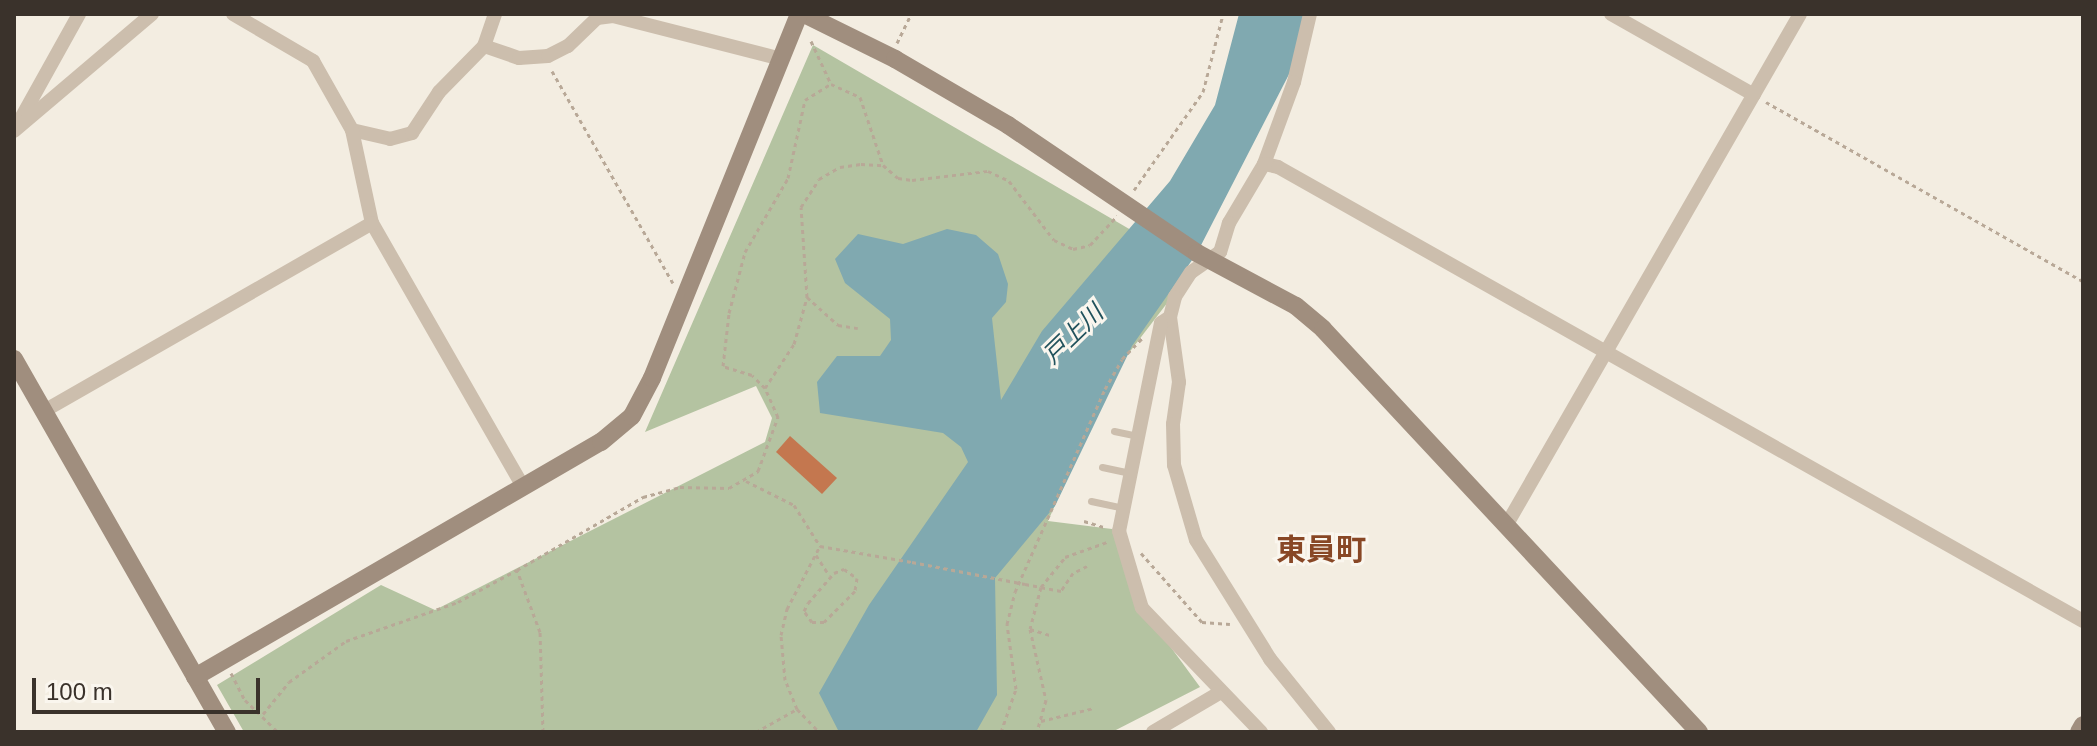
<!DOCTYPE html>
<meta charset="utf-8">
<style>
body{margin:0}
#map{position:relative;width:2097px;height:746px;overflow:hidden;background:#f3ede1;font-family:Helvetica,"Noto Sans JP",sans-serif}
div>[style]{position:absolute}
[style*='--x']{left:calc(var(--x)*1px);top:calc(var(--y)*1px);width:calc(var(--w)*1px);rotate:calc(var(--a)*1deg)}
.green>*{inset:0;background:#b4c3a1}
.water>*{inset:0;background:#80a9b0}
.building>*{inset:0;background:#c4774f}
.path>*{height:3px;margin-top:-1.5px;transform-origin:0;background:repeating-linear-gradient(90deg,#b8a897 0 4px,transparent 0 8px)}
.lane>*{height:7px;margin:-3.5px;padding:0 3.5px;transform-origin:3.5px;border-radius:3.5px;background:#ccbead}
.street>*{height:14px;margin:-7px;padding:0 7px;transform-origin:7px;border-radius:7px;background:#ccbead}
.secondary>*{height:18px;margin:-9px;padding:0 9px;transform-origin:9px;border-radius:9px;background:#a08e7e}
.path-bridge>*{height:3px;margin-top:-1.5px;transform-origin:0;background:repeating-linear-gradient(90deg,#b8a897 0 4px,transparent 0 8px)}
span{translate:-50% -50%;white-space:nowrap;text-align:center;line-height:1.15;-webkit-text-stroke:6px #faf6ee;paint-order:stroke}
.water-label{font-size:24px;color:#21525c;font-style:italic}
.district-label{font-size:30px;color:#884725;font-weight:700}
.frame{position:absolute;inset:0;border:16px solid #3a322b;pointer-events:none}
.scale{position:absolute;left:32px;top:678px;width:228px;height:36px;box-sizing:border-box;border:4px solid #3a322b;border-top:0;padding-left:10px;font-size:24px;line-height:28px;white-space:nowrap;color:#3a322b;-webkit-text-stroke:6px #faf6ee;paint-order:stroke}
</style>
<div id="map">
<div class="green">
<i style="clip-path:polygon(813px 45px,1143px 237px,1191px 272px,1115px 371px,1048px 521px,1112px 529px,1142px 608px,1200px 687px,1112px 732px,244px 732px,217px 685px,381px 585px,435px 610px,765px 442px,772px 418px,756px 386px,645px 432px)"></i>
</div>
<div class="water">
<i style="clip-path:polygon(1239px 14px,1304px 14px,1303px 47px,1197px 253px,1132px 346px,1055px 506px,995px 578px,997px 695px,976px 732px,839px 732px,819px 693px,869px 605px,968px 462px,961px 447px,943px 433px,820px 413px,817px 382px,837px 356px,880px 356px,891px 340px,890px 319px,845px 283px,835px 259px,858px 234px,903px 244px,947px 229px,976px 235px,998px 254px,1008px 284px,1006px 302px,992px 318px,1001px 400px,1042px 331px,1170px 181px,1215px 105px)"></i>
</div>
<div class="building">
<i style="clip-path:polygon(790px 436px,837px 478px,822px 494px,776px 452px)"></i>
</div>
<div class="path">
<i style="--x:811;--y:41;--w:47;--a:65.1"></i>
<i style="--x:897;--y:43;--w:32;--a:-64"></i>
<i style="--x:552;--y:71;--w:244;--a:60.3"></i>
<i style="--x:1766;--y:102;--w:364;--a:29.5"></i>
<i style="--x:1134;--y:190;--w:120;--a:-54.9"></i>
<i style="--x:1203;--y:92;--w:81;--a:-75.6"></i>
<i style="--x:807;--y:297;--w:42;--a:42.1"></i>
<i style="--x:838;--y:325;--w:20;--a:9"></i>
<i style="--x:765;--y:388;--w:18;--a:-135"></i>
<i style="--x:752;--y:375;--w:30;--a:-163"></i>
<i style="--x:723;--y:366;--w:53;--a:-83.5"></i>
<i style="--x:729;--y:313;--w:63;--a:-75.3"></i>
<i style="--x:745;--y:252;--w:86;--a:-59.8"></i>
<i style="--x:788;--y:178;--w:80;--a:-77.7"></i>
<i style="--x:805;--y:100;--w:31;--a:-32"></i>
<i style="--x:831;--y:84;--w:32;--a:24"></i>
<i style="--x:860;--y:97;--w:72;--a:71.3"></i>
<i style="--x:746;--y:481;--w:54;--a:26.6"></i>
<i style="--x:794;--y:505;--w:49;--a:57.6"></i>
<i style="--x:1084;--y:521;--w:21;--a:17"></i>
<i style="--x:1141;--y:553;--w:92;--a:48.5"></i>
<i style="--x:1202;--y:622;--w:28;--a:4"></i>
<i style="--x:816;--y:555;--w:24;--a:57"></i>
<i style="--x:1087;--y:566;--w:16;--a:153"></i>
<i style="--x:1073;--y:573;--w:22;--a:124"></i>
<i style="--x:1061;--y:591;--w:20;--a:-169"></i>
<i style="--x:1041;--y:587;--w:38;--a:-51"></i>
<i style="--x:1065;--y:557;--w:45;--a:-19.7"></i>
<i style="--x:844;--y:569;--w:16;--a:35"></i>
<i style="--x:857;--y:578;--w:13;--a:99"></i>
<i style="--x:855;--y:591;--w:44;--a:135"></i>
<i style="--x:824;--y:622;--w:12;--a:180"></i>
<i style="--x:812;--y:622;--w:14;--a:-126"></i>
<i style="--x:804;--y:611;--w:9;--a:-63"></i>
<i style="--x:808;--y:603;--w:40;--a:-49"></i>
<i style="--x:834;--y:573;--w:11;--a:-22"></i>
<i style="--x:1025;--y:584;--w:16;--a:11"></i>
<i style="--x:1041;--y:587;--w:43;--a:104.7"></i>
<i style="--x:1030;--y:629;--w:73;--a:77.3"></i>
<i style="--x:1046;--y:700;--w:33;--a:106"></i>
<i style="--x:1030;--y:629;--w:21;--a:17"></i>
<i style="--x:231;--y:673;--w:30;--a:63"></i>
<i style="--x:245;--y:700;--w:46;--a:44.1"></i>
<i style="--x:797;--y:709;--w:32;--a:46"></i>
<i style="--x:263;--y:714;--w:41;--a:-50.9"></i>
<i style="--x:289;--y:682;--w:70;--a:-35.7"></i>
<i style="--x:346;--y:641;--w:119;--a:-19.2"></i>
<i style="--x:458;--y:602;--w:67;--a:-28.5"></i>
<i style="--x:1041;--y:721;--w:55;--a:-13.8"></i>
<i style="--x:543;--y:732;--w:100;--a:-91.7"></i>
<i style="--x:540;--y:632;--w:66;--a:-110.4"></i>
<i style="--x:517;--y:570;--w:146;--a:-30.1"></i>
<i style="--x:643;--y:497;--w:38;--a:-15"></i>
<i style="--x:680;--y:487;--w:49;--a:1.2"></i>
<i style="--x:729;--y:488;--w:34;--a:-30"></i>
<i style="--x:758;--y:471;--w:58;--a:-69.7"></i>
<i style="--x:778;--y:417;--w:32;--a:-114"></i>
<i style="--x:765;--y:388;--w:53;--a:-56.6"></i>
<i style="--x:794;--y:344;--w:49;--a:-74.5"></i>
<i style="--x:807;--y:297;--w:90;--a:-93.8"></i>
<i style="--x:801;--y:207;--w:33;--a:-57"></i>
<i style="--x:819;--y:179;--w:24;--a:-30"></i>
<i style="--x:840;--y:167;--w:21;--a:-8"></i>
<i style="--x:861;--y:164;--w:22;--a:3"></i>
<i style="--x:883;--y:165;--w:20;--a:41"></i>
<i style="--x:898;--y:178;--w:14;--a:8"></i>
<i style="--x:912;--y:180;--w:77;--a:-6.8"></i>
<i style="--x:988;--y:171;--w:23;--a:25"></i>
<i style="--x:1009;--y:181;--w:74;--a:52.7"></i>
<i style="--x:1054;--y:240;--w:21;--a:25"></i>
<i style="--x:1073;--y:249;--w:17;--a:-13"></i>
<i style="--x:1090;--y:245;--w:40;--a:-47"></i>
<i style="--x:756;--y:732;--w:47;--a:-29.3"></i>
<i style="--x:797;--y:709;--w:31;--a:-112"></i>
<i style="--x:785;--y:680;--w:45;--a:-95.1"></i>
<i style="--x:781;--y:635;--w:27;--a:-77"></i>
<i style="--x:787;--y:609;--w:71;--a:-62.4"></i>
<i style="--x:820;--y:546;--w:93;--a:9.9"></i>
<i style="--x:1001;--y:732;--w:46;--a:-70.8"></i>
<i style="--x:1016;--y:689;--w:66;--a:-97.9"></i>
<i style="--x:1007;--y:624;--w:33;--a:-76"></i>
<i style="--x:1015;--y:592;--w:222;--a:-66.1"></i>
<i style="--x:1105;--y:389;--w:34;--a:-60"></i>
<i style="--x:1122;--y:359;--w:29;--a:-46"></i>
</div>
<div class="lane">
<i style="--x:1114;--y:431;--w:25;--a:12"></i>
<i style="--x:1102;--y:467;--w:30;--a:12"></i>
<i style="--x:1091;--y:501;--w:34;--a:12"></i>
</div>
<div class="street">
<i style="--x:233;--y:14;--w:93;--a:30.4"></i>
<i style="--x:313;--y:61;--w:79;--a:60.5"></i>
<i style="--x:352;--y:130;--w:39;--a:13"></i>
<i style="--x:390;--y:139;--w:23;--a:-15"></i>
<i style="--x:412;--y:133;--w:49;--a:-56.6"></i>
<i style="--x:439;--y:92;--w:64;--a:-45.6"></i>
<i style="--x:484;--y:46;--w:34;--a:-71"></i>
<i style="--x:1310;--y:14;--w:70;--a:103.2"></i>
<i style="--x:1294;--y:82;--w:87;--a:110.1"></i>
<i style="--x:1264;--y:164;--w:69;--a:120.7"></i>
<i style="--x:1229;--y:223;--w:30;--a:107"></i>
<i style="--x:1220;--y:252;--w:35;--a:145"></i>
<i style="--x:1191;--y:272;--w:30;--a:123"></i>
<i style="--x:1175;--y:297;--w:21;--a:104"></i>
<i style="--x:1170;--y:317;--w:66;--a:82.1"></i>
<i style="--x:1179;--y:382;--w:42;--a:98.1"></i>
<i style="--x:1173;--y:424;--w:41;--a:88.6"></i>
<i style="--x:1174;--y:465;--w:78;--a:73.7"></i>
<i style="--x:1196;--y:540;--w:140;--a:58.1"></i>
<i style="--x:1270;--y:659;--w:94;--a:51.1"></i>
<i style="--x:1611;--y:14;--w:164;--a:29.5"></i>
<i style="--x:484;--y:46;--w:37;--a:19"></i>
<i style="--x:519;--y:58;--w:29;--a:-4"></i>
<i style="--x:548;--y:56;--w:22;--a:-27"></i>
<i style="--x:568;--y:46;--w:40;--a:-44"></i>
<i style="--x:597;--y:18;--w:16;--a:-7"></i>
<i style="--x:613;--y:16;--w:174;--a:14.3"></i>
<i style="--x:19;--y:122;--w:124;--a:-60.9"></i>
<i style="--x:352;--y:130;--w:95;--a:77.9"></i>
<i style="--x:372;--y:223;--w:304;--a:60.2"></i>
<i style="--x:14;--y:131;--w:181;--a:-40.3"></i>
<i style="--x:1264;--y:164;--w:14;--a:12"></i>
<i style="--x:1278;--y:167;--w:924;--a:29.42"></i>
<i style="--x:1170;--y:317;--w:11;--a:146"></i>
<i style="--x:1161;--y:323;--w:212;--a:101.4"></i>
<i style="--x:1119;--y:531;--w:80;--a:73.4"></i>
<i style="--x:1142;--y:608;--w:172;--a:46.2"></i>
<i style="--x:44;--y:411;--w:378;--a:-29.8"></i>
<i style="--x:1507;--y:524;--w:588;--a:-60.12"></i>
<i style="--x:1153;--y:732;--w:79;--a:-30.5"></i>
</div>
<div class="secondary">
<i style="--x:804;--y:14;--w:102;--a:26.3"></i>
<i style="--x:895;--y:59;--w:131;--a:30.3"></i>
<i style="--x:1008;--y:125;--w:228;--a:34.1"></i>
<i style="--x:1197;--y:253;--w:112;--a:28.2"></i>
<i style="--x:1296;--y:306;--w:35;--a:40"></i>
<i style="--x:1323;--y:329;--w:551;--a:46.99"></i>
<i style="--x:14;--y:359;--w:430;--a:60.3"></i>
<i style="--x:195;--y:677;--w:469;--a:-30.1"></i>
<i style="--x:601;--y:442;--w:40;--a:-40"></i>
<i style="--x:632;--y:416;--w:43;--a:-62.2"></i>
<i style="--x:652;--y:378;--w:393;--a:-68"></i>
<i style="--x:2079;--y:732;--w:8;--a:-60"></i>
</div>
<div class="path-bridge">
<i style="--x:912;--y:562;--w:115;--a:11"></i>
</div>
<div class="water-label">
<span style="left:1073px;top:334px;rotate:-44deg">戸上川</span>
</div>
<div class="district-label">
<span style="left:1321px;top:550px">東員町</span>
</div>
<div class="frame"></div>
<div class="scale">100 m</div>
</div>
